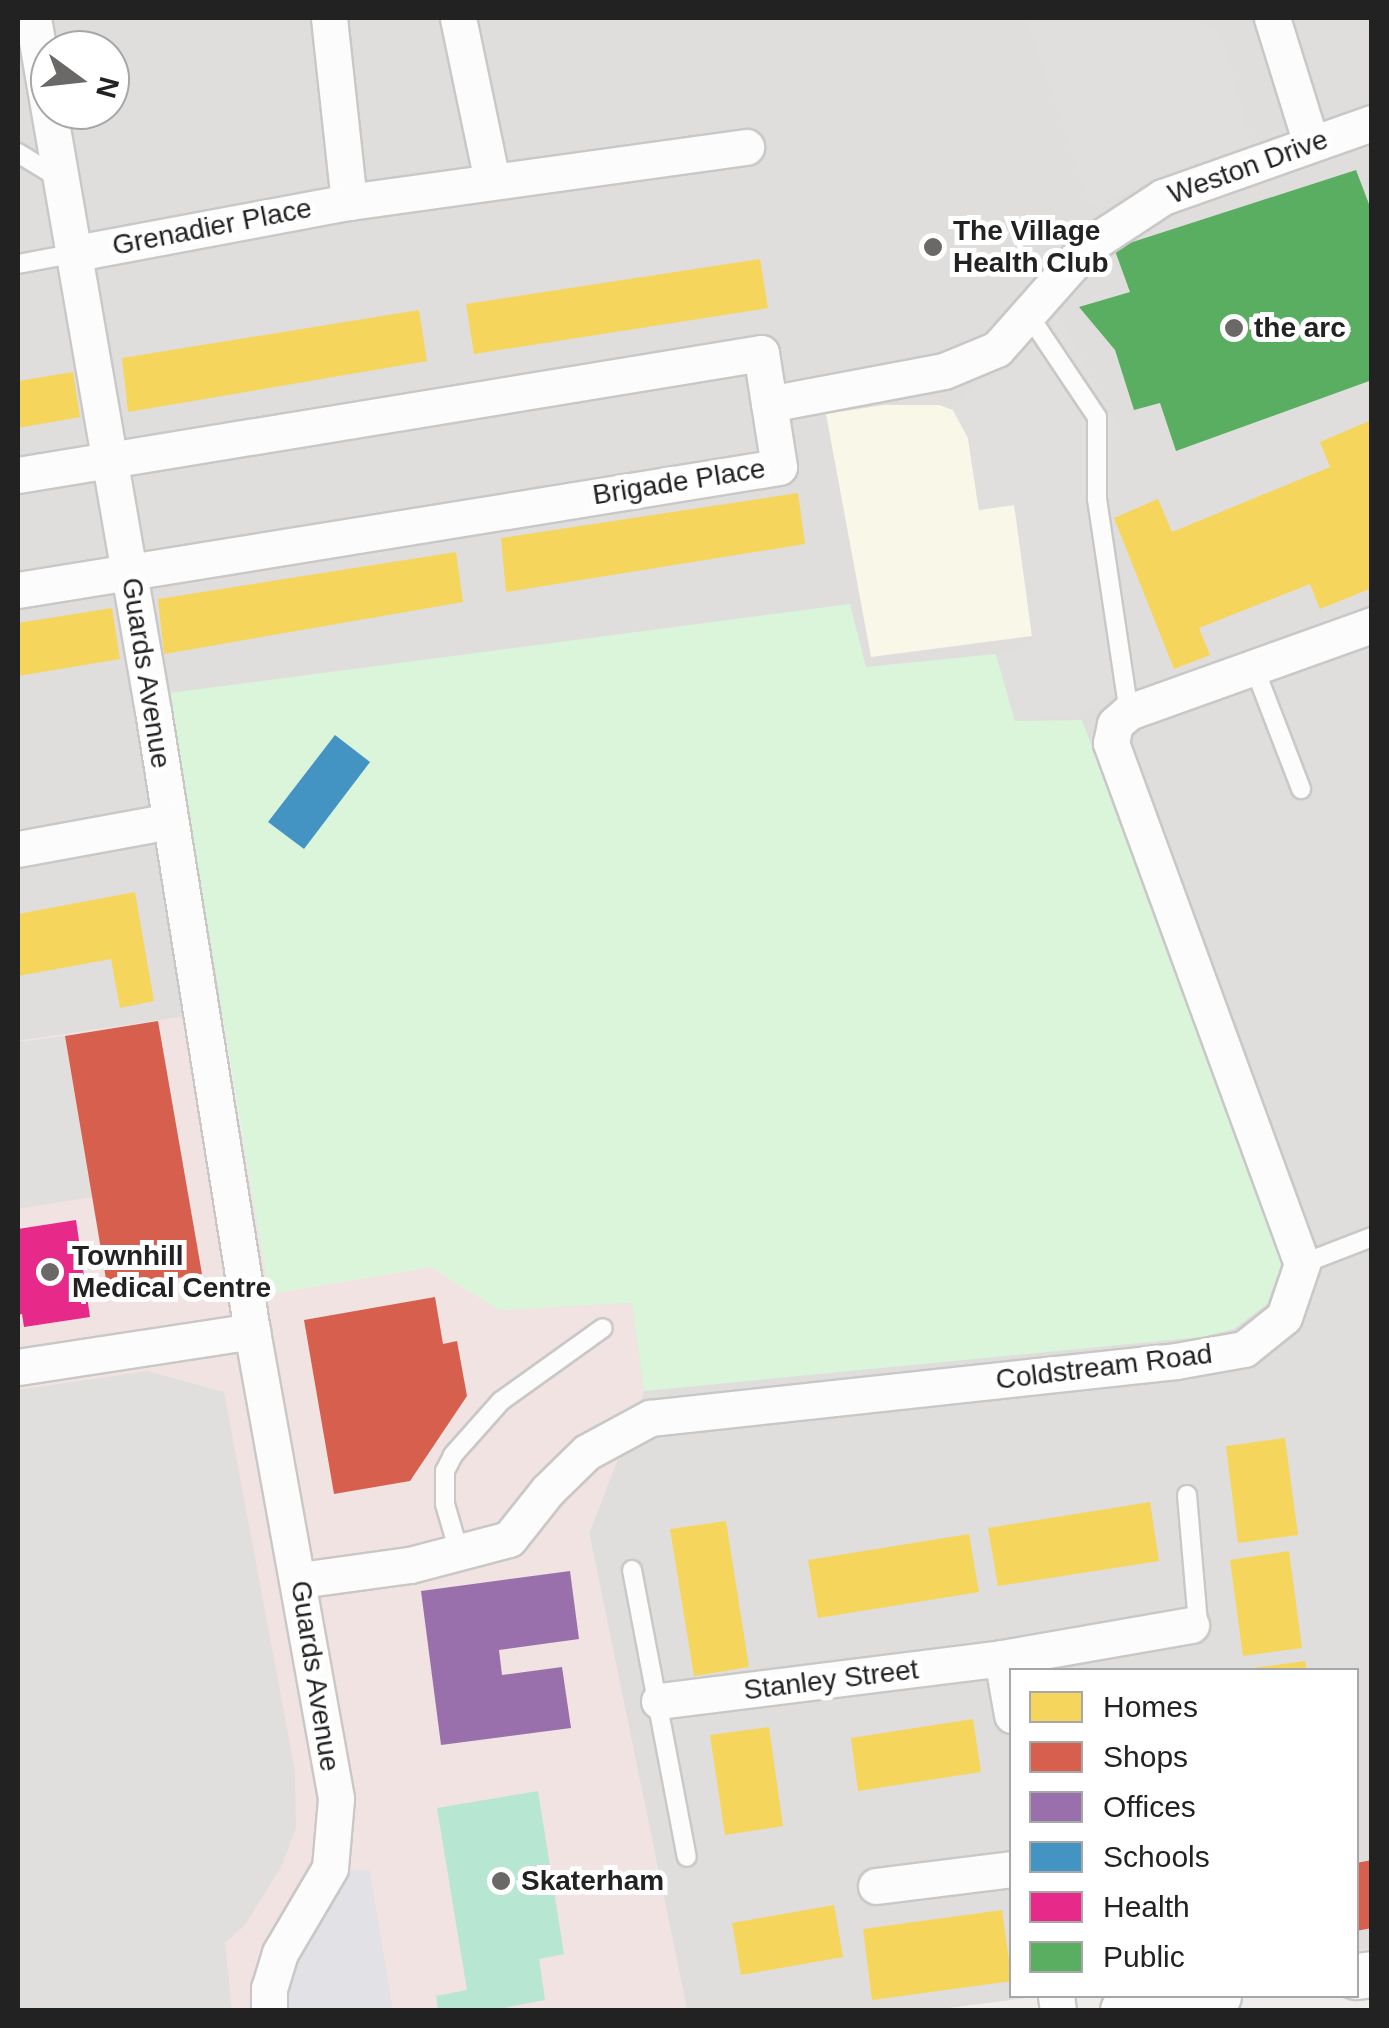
<!DOCTYPE html>
<style>
body{margin:0}
#map{position:relative;width:1389px;height:2028px;overflow:hidden;background:#f0eeeb;font-family:Arial,sans-serif}
div>[style]{position:absolute}
[style*='--x']{left:calc(var(--x)*1px);top:calc(var(--y)*1px);width:calc(var(--w)*1px);rotate:calc(var(--a)*1deg)}
.residential>*{inset:0;background:#dfdedc}
.commercial>*{inset:0;background:#f1e3e1}
.education>*{inset:0;background:#f8f7e8}
.park>*{inset:0;background:#daf5da}
.pitch>*{inset:0;background:#b7e6d2}
.parking>*{inset:0;background:#e0dfde}
.plaza>*{inset:0;background:#e2e1e5}
.homes>*{inset:0;background:#f6d55c}
.shops>*{inset:0;background:#d6604d}
.offices>*{inset:0;background:#9970ab}
.schools>*{inset:0;background:#4393c3}
.health>*{inset:0;background:#e7298a}
.public>*{inset:0;background:#5aae61}
.roads{filter:drop-shadow(2px 0 #c9c8c7) drop-shadow(-2px 0 #c9c8c7) drop-shadow(0 2px #c9c8c7) drop-shadow(0 -2px #c9c8c7)}
.service>*{height:18px;margin:-9px;padding:0 9px;transform-origin:9px;border-radius:9px;background:#fdfcfc}
.minor>*{height:35px;margin:-17.5px;padding:0 17.5px;transform-origin:17.5px;border-radius:17.5px;background:#fdfcfc}
.tertiary>*{height:45px;margin:-22.5px;padding:0 22.5px;transform-origin:22.5px;border-radius:22.5px;background:#fdfcfc}
.dots>*{width:28px;height:28px;translate:-50% -50%;box-sizing:border-box;border:5px solid #fff;border-radius:50%}
span{translate:-50% -50%;white-space:nowrap;text-align:center;line-height:1.15;-webkit-text-stroke:10px #fff;paint-order:stroke}
.street-label{font-size:28px;color:#222}
.poi-label{font-size:28px;color:#222;font-weight:700}
.left{translate:0 -50%;text-align:left}
.frame{position:absolute;inset:0;border:20px solid #222;pointer-events:none}
.legend{position:absolute;left:1009px;top:1668px;width:350px;height:330px;box-sizing:border-box;background:#fff;border:2px solid #a7a7a7;margin:0;padding:12px 18px;list-style:none;font-size:30px;color:#222}
.legend li{display:flex;align-items:center;gap:20px;height:50px}
.legend b{width:50px;border:2px solid #a7a7a7}
.north{position:absolute;left:30px;top:30px;width:100px;height:100px;box-sizing:border-box;background:#fff;border:2px solid #a7a7a7;border-radius:50%;rotate:105deg;font-size:28px;font-weight:700;line-height:40px;text-align:center;color:#222}
.north::after{content:'';display:block;margin:auto;width:35px;height:45px;background:#6a6968;clip-path:polygon(50% 0,100% 100%,50% 72%,0 100%)}
</style>
<div id="map">
<div class="residential">
<i style="clip-path:polygon(evenodd,18px 18px,1371px 18px,1371px 1949px,1357px 1951px,1356px 1670px,1012px 1670px,1012px 1996px,1040px 1996px,933px 2010px,687px 2010px,589px 1533px,644px 1391px,220px 1012px,18px 1041px,18px 18px,50px 50px,110px 50px,110px 110px,50px 110px,50px 50px)"></i>
</div>
<div class="commercial">
<i style="clip-path:polygon(220px 1011px,270px 1294px,431px 1267px,499px 1310px,632px 1303px,644px 1391px,589px 1533px,687px 2010px,18px 2010px,18px 1041px)"></i>
</div>
<div class="education">
<i style="clip-path:polygon(884px 405px,939px 405px,953px 410px,968px 438px,979px 510px,1014px 504px,1032px 636px,871px 657px,826px 414px)"></i>
</div>
<div class="park">
<i style="clip-path:polygon(850px 604px,866px 667px,996px 654px,1015px 721px,1082px 720px,1283px 1259px,1267px 1304px,1234px 1329px,1202px 1337px,644px 1391px,632px 1303px,499px 1310px,431px 1267px,269px 1294px,169px 693px)"></i>
</div>
<div class="pitch">
<i style="clip-path:polygon(538px 1791px,564px 1954px,539px 1959px,545px 2000px,493px 2010px,438px 2010px,436px 1996px,467px 1990px,437px 1808px)"></i>
</div>
<div class="parking">
<i style="clip-path:polygon(1192px 18px,1221px 32px,1252px 143px,1090px 205px,1027px 19px)"></i>
<i style="clip-path:polygon(1052px 303px,1114px 419px,1109px 510px,1137px 677px,1087px 712px,1015px 721px,996px 654px,1030px 648px,1032px 636px,1015px 505px,979px 510px,968px 438px,953px 410px)"></i>
<i style="clip-path:polygon(65px 1036px,92px 1197px,18px 1209px,18px 1042px)"></i>
<i style="clip-path:polygon(147px 1371px,224px 1392px,295px 1771px,296px 1828px,281px 1867px,245px 1925px,225px 1943px,232px 2010px,18px 2010px,18px 1390px)"></i>
</div>
<div class="plaza">
<i style="clip-path:polygon(330px 1868px,370px 1871px,393px 2010px,266px 2010px)"></i>
</div>
<div class="homes">
<i style="clip-path:polygon(760px 259px,768px 308px,474px 354px,466px 304px)"></i>
<i style="clip-path:polygon(419px 310px,427px 361px,128px 412px,122px 358px)"></i>
<i style="clip-path:polygon(73px 372px,80px 417px,18px 428px,18px 381px)"></i>
<i style="clip-path:polygon(1369px 421px,1372px 588px,1320px 609px,1310px 584px,1199px 628px,1210px 655px,1174px 669px,1114px 518px,1158px 499px,1172px 532px,1330px 467px,1320px 442px)"></i>
<i style="clip-path:polygon(798px 493px,805px 544px,506px 592px,501px 538px)"></i>
<i style="clip-path:polygon(456px 552px,463px 602px,164px 654px,158px 599px)"></i>
<i style="clip-path:polygon(112px 608px,120px 659px,18px 676px,18px 623px)"></i>
<i style="clip-path:polygon(135px 892px,154px 1001px,120px 1008px,111px 959px,18px 976px,18px 914px)"></i>
<i style="clip-path:polygon(1285px 1438px,1298px 1535px,1238px 1543px,1226px 1446px)"></i>
<i style="clip-path:polygon(1150px 1502px,1159px 1561px,998px 1586px,988px 1528px)"></i>
<i style="clip-path:polygon(726px 1521px,749px 1667px,694px 1676px,670px 1529px)"></i>
<i style="clip-path:polygon(969px 1534px,979px 1592px,818px 1618px,808px 1560px)"></i>
<i style="clip-path:polygon(1289px 1551px,1302px 1648px,1243px 1656px,1230px 1560px)"></i>
<i style="clip-path:polygon(1305px 1661px,1307px 1670px,1253px 1670px,1253px 1668px)"></i>
<i style="clip-path:polygon(973px 1719px,981px 1772px,858px 1791px,851px 1738px)"></i>
<i style="clip-path:polygon(769px 1727px,783px 1826px,725px 1835px,710px 1735px)"></i>
<i style="clip-path:polygon(834px 1905px,843px 1957px,741px 1975px,732px 1923px)"></i>
<i style="clip-path:polygon(1002px 1910px,1012px 1981px,872px 2000px,863px 1929px)"></i>
</div>
<div class="shops">
<i style="clip-path:polygon(158px 1021px,202px 1274px,172px 1279px,170px 1296px,152px 1301px,139px 1285px,108px 1291px,65px 1036px)"></i>
<i style="clip-path:polygon(435px 1297px,443px 1344px,457px 1341px,467px 1396px,410px 1481px,334px 1494px,304px 1320px)"></i>
<i style="clip-path:polygon(1372px 1860px,1372px 1928px,1356px 1931px,1356px 1863px)"></i>
</div>
<div class="offices">
<i style="clip-path:polygon(570px 1571px,579px 1639px,499px 1650px,502px 1675px,562px 1667px,571px 1728px,441px 1745px,421px 1591px)"></i>
</div>
<div class="schools">
<i style="clip-path:polygon(335px 735px,370px 762px,304px 849px,268px 822px)"></i>
</div>
<div class="health">
<i style="clip-path:polygon(76px 1220px,90px 1317px,24px 1327px,22px 1314px,18px 1315px,18px 1229px)"></i>
</div>
<div class="public">
<i style="clip-path:polygon(1356px 170px,1372px 212px,1372px 380px,1176px 451px,1160px 403px,1134px 410px,1115px 350px,1079px 307px,1130px 292px,1114px 248px)"></i>
</div>
<div class="roads">
<div class="service">
<i style="--x:18;--y:153;--w:52;--a:31.5"></i>
<i style="--x:18;--y:264;--w:59;--a:-10.7"></i>
<i style="--x:1028;--y:314;--w:124;--a:56.2"></i>
<i style="--x:1097;--y:417;--w:82;--a:90"></i>
<i style="--x:1097;--y:499;--w:215;--a:81.5"></i>
<i style="--x:1254;--y:667;--w:131;--a:68.9"></i>
<i style="--x:1302;--y:1264;--w:75;--a:-21.1"></i>
<i style="--x:1187;--y:1495;--w:129;--a:85.1"></i>
<i style="--x:1198;--y:1624;--w:5;--a:169"></i>
<i style="--x:459;--y:1552;--w:50;--a:-106.3"></i>
<i style="--x:445;--y:1504;--w:33;--a:-90"></i>
<i style="--x:445;--y:1471;--w:18;--a:-63"></i>
<i style="--x:453;--y:1455;--w:72;--a:-48.4"></i>
<i style="--x:501;--y:1401;--w:125;--a:-35.6"></i>
<i style="--x:632;--y:1570;--w:292;--a:79.2"></i>
</div>
<div class="minor">
<i style="--x:33;--y:18;--w:703;--a:80.18"></i>
<i style="--x:153;--y:711;--w:628;--a:80.93"></i>
<i style="--x:252;--y:1331;--w:475;--a:79.8"></i>
<i style="--x:336;--y:1799;--w:69;--a:95"></i>
<i style="--x:330;--y:1868;--w:99;--a:120.5"></i>
<i style="--x:280;--y:1953;--w:37;--a:107"></i>
<i style="--x:269;--y:1988;--w:22;--a:90"></i>
<i style="--x:329;--y:18;--w:185;--a:83.8"></i>
<i style="--x:458;--y:18;--w:167;--a:78.2"></i>
<i style="--x:1272;--y:18;--w:131;--a:72.7"></i>
<i style="--x:76;--y:253;--w:278;--a:-10.6"></i>
<i style="--x:349;--y:202;--w:401;--a:-7.9"></i>
<i style="--x:769;--y:404;--w:178;--a:-10.7"></i>
<i style="--x:944;--y:371;--w:57;--a:-22.5"></i>
<i style="--x:997;--y:349;--w:137;--a:-48.5"></i>
<i style="--x:1088;--y:246;--w:90;--a:-33.2"></i>
<i style="--x:1163;--y:197;--w:222;--a:-19.5"></i>
<i style="--x:18;--y:475;--w:753;--a:-9.32"></i>
<i style="--x:761;--y:353;--w:115;--a:81"></i>
<i style="--x:779;--y:467;--w:771;--a:170.82"></i>
<i style="--x:18;--y:849;--w:155;--a:-10.4"></i>
<i style="--x:18;--y:1367;--w:237;--a:-8.7"></i>
<i style="--x:300;--y:1580;--w:111;--a:-7.8"></i>
<i style="--x:410;--y:1565;--w:102;--a:-14.7"></i>
<i style="--x:509;--y:1539;--w:63;--a:-51.5"></i>
<i style="--x:548;--y:1490;--w:54;--a:-44.3"></i>
<i style="--x:587;--y:1452;--w:72;--a:-28.4"></i>
<i style="--x:650;--y:1418;--w:529;--a:-6.18"></i>
<i style="--x:1176;--y:1361;--w:69;--a:-10"></i>
<i style="--x:1244;--y:1349;--w:51;--a:-38.7"></i>
<i style="--x:1284;--y:1317;--w:56;--a:-71.2"></i>
<i style="--x:1302;--y:1264;--w:555;--a:-110.13"></i>
<i style="--x:1111;--y:743;--w:19;--a:-78"></i>
<i style="--x:1115;--y:724;--w:18;--a:-41"></i>
<i style="--x:1129;--y:712;--w:258;--a:-19.7"></i>
<i style="--x:1002;--y:1658;--w:58;--a:80"></i>
<i style="--x:659;--y:1701;--w:346;--a:-7.1"></i>
<i style="--x:1002;--y:1658;--w:192;--a:-9.9"></i>
<i style="--x:876;--y:1886;--w:137;--a:-7.1"></i>
<i style="--x:1056;--y:1996;--w:14;--a:82"></i>
</div>
<div class="tertiary">
<i style="--x:1356;--y:1976;--w:16;--a:-7"></i>
<i style="--x:1123;--y:2010;--w:96;--a:-8.4"></i>
</div>
</div>
<div class="dots">
<i style="left:933px;top:247px;background:#6a6968"></i>
<i style="left:1234px;top:328px;background:#6a6968"></i>
<i style="left:50px;top:1272px;background:#6a6968"></i>
<i style="left:501px;top:1881px;background:#6a6968"></i>
</div>
<div class="street-label">
<span style="left:1248px;top:167px;rotate:-20deg">Weston Drive</span>
<span style="left:212px;top:227px;rotate:-11deg">Grenadier Place</span>
<span style="left:679px;top:482px;rotate:-9deg">Brigade Place</span>
<span style="left:146px;top:673px;rotate:81deg">Guards Avenue</span>
<span style="left:1104px;top:1367px;rotate:-7deg">Coldstream Road</span>
<span style="left:315px;top:1676px;rotate:81deg">Guards Avenue</span>
<span style="left:831px;top:1680px;rotate:-7deg">Stanley Street</span>
</div>
<div class="poi-label">
<span class="left" style="left:953px;top:247px">The Village<br>Health Club</span>
<span class="left" style="left:1254px;top:328px">the arc</span>
<span class="left" style="left:72px;top:1272px">Townhill<br>Medical Centre</span>
<span class="left" style="left:521px;top:1881px">Skaterham</span>
</div>
<div class="frame"></div>
<ul class="legend">
<li><b style="height:28px;background:#f6d55c"></b>Homes</li>
<li><b style="height:28px;background:#d6604d"></b>Shops</li>
<li><b style="height:28px;background:#9970ab"></b>Offices</li>
<li><b style="height:28px;background:#4393c3"></b>Schools</li>
<li><b style="height:28px;background:#e7298a"></b>Health</li>
<li><b style="height:28px;background:#5aae61"></b>Public</li>
</ul>
<div class="north">N</div>
</div>
